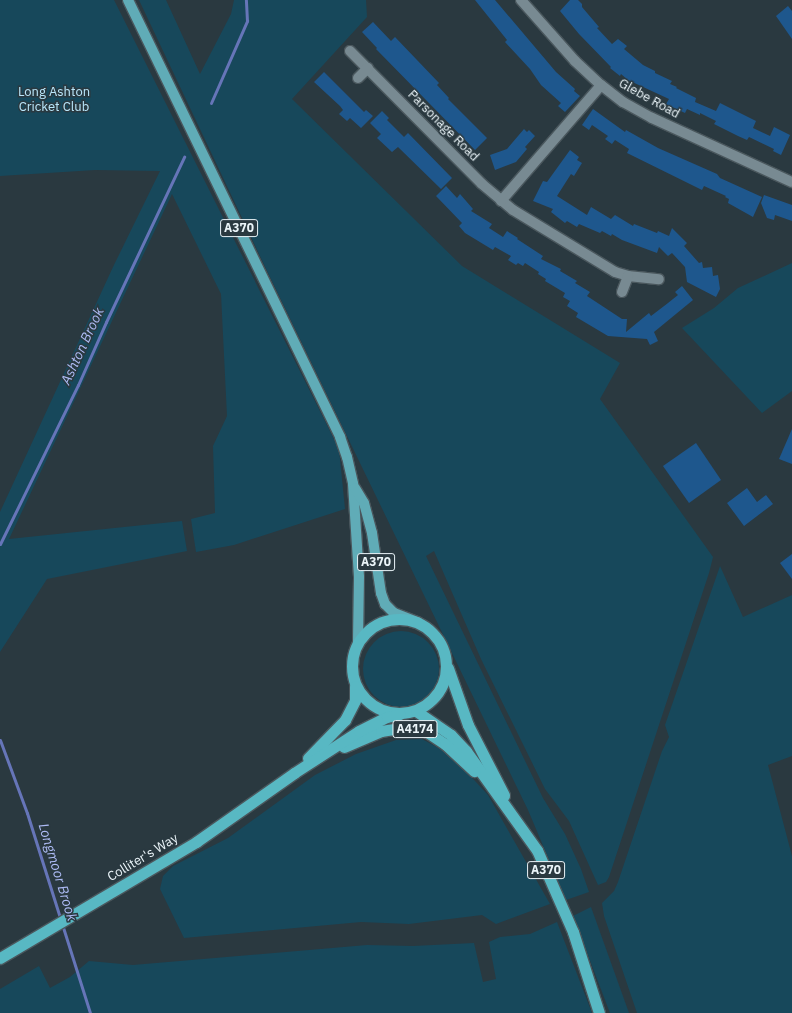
<!DOCTYPE html>
<style>
body{margin:0}
#map{position:relative;width:792px;height:1013px;overflow:hidden;background:#2a3940;font-family:"IBM Plex Sans",sans-serif}
div>[style]{position:absolute}
[style*='--x']{left:calc(var(--x)*1px);top:calc(var(--y)*1px);width:calc(var(--w)*1px);rotate:calc(var(--a)*1deg)}
.green>*{inset:0;background:#17485b}
.round{border-radius:50%}
.stream>*{height:3px;margin:-1.5px;padding:0 1.5px;transform-origin:1.5px;border-radius:1.5px;background:#6675b8}
.building>*{inset:0;background:#1e578d}
.roads{filter:drop-shadow(1px 0 #4a575d) drop-shadow(-1px 0 #4a575d) drop-shadow(0 1px #4a575d) drop-shadow(0 -1px #4a575d)}
.minor>*{height:10px;margin:-5px;padding:0 5px;transform-origin:5px;border-radius:5px;background:#788a92}
.primary>*{height:10px;margin:-5px;padding:0 5px;transform-origin:5px;border-radius:5px;background:#60acb7}
.trunk>*{height:11px;margin:-5.5px;padding:0 5.5px;transform-origin:5.5px;border-radius:5.5px;background:#58b8c3}
.trunk>.ring{margin:-5.5px;padding:0;box-sizing:content-box;background:none;border:11px solid #58b8c3;border-radius:50%}
span{translate:-50% -50%;white-space:nowrap;text-align:center;line-height:1.15;-webkit-text-stroke:3px #2a3940;paint-order:stroke}
.shield-label span{padding:1px 3px;background:#2a3940;border:1px solid;border-radius:3px;-webkit-text-stroke-width:0}
.shield-label{font-size:12px;color:#ebf5f9;font-weight:700}
.park-label{font-size:13px;color:#b9e6fa}
.street-label{font-size:13px;color:#ebf5f9}
.water-label{font-size:14px;color:#adbbf4;font-style:italic}
</style>
<div id="map">
<div class="green">
<i style="clip-path:polygon(0 0,114px 0,339px 449px,345px 509px,234px 545px,196px 552px,191px 519px,215px 513px,213px 446px,227px 416px,221px 294px,172px 194px,9px 539px,182px 521px,187px 551px,47px 579px,0 652px,0 512px,113px 267px,160px 171px,95px 170px,0 176px)"></i>
<i style="clip-path:polygon(139px 0,166px 0,200px 74px,231px 14px,234px 0,366px 0,367px 17px,292px 99px,462px 266px,620px 363px,600px 399px,713px 557px,709px 573px,609px 877px,606px 882px,598px 885px,569px 821px,545px 789px,481px 659px,434px 551px,426px 556px,543px 798px,565px 834px,581px 869px,589px 892px,566px 900px,528px 810px,268px 273px)"></i>
<i style="clip-path:polygon(792px 263px,792px 391px,762px 413px,682px 328px,714px 308px,738px 288px)"></i>
<i style="clip-path:polygon(720px 566px,743px 617px,792px 595px,792px 756px,768px 765px,792px 856px,792px 1013px,637px 1013px,604px 916px,602px 903px,614px 891px,618px 882px,662px 751px,669px 737px,665px 725px)"></i>
<i class="round" style="left:363px;top:631px;width:76px;height:76px"></i>
<i style="clip-path:polygon(422px 739px,444px 751px,463px 768px,488px 795px,550px 904px,496px 924px,482px 915px,409px 924px,361px 922px,184px 938px,160px 889px,163px 876px,173px 866px,228px 838px,315px 775px,356px 754px,396px 740px)"></i>
<i style="clip-path:polygon(591px 907px,629px 1013px,610px 1013px,573px 916px)"></i>
<i style="clip-path:polygon(557px 922px,592px 1013px,0 1013px,0 989px,39px 966px,50px 988px,70px 977px,89px 961px,133px 965px,367px 945px,413px 946px,474px 943px,483px 982px,496px 979px,489px 942px,500px 937px,530px 934px)"></i>
</div>
<div class="stream">
<i style="--x:211;--y:103;--w:90;--a:-66.3"></i>
<i style="--x:247;--y:21;--w:21;--a:-93"></i>
<i style="--x:0;--y:544;--w:177;--a:-63.9"></i>
<i style="--x:78;--y:385;--w:69;--a:-66"></i>
<i style="--x:106;--y:322;--w:183;--a:-64.7"></i>
<i style="--x:0;--y:740;--w:78;--a:69.7"></i>
<i style="--x:27;--y:813;--w:210;--a:72.5"></i>
</div>
<div class="building">
<i style="clip-path:polygon(475px 0,495px 0,556px 72px,575px 89px,574px 91px,580px 96px,565px 112px,558px 106px,561px 103px,541px 85px,530px 69px,505px 42px,507px 40px)"></i>
<i style="clip-path:polygon(570px 0,578px 0,582px 4px,582px 7px,599px 27px,597px 28px,612px 44px,618px 39px,627px 46px,624px 49px,643px 65px,655px 71px,655px 73px,672px 81px,670px 84px,677px 87px,676px 88px,696px 98px,695px 102px,716px 111px,720px 103px,756px 121px,753px 128px,770px 136px,774px 127px,790px 135px,781px 155px,773px 151px,774px 149px,749px 137px,747px 140px,738px 136px,714px 124px,716px 121px,700px 113px,700px 115px,687px 109px,685px 113px,666px 104px,669px 99px,628px 80px,621px 74px,620px 76px,610px 68px,611px 67px,579px 34px,560px 11px)"></i>
<i style="clip-path:polygon(788px 6px,792px 11px,792px 39px,776px 16px)"></i>
<i style="clip-path:polygon(373px 22px,391px 41px,395px 37px,439px 83px,437px 85px,449px 98px,448px 99px,487px 138px,475px 150px,376px 49px,377px 48px,362px 32px)"></i>
<i style="clip-path:polygon(324px 72px,364px 112px,366px 110px,373px 116px,361px 128px,350px 118px,347px 121px,339px 114px,343px 110px,340px 106px,314px 82px)"></i>
<i style="clip-path:polygon(593px 109px,625px 132px,626px 130px,658px 148px,717px 174px,720px 178px,762px 197px,753px 217px,728px 203px,729px 199px,725px 197px,726px 196px,704px 186px,702px 190px,627px 153px,629px 149px,615px 140px,612px 144px,605px 139px,608px 136px,592px 125px,589px 130px,582px 125px)"></i>
<i style="clip-path:polygon(382px 111px,389px 118px,387px 120px,404px 137px,408px 133px,452px 178px,441px 189px,398px 147px,392px 152px,377px 138px,381px 134px,370px 123px)"></i>
<i style="clip-path:polygon(524px 129px,527px 132px,529px 130px,535px 136px,525px 147px,527px 149px,516px 162px,495px 170px,490px 155px,507px 149px)"></i>
<i style="clip-path:polygon(570px 150px,579px 157px,577px 160px,582px 163px,574px 176px,571px 174px,557px 196px,587px 215px,591px 207px,611px 219px,615px 215px,633px 226px,634px 224px,657px 233px,658px 231px,669px 236px,672px 228px,687px 243px,684px 246px,699px 263px,702px 262px,703px 268px,712px 267px,713px 276px,718px 275px,720px 289px,716px 297px,687px 282px,685px 267px,672px 253px,668px 256px,659px 247px,657px 253px,622px 240px,612px 234px,611px 236px,602px 231px,600px 233px,579px 224px,577px 227px,567px 221px,565px 223px,551px 212px,553px 209px,533px 201px,543px 181px,547px 182px)"></i>
<i style="clip-path:polygon(446px 186px,457px 198px,460px 194px,473px 209px,471px 211px,492px 224px,489px 228px,503px 237px,507px 231px,518px 238px,517px 239px,543px 256px,541px 259px,561px 269px,560px 271px,577px 281px,575px 283px,590px 292px,587px 296px,622px 319px,627px 319px,626px 332px,649px 313px,651px 316px,668px 303px,678px 295px,675px 292px,682px 286px,693px 300px,654px 332px,658px 341px,650px 345px,647px 339px,608px 336px,576px 317px,578px 313px,567px 306px,570px 301px,563px 297px,565px 293px,545px 281px,546px 279px,538px 274px,539px 272px,525px 263px,523px 266px,518px 263px,516px 265px,508px 260px,511px 256px,495px 247px,493px 250px,465px 233px,459px 226px,462px 223px,436px 196px)"></i>
<i style="clip-path:polygon(764px 195px,792px 205px,792px 221px,775px 215px,774px 220px,767px 218px,761px 203px)"></i>
<i style="clip-path:polygon(792px 429px,792px 464px,779px 459px)"></i>
<i style="clip-path:polygon(696px 443px,721px 480px,689px 503px,663px 466px)"></i>
<i style="clip-path:polygon(747px 488px,757px 502px,766px 495px,773px 504px,744px 526px,727px 503px)"></i>
<i style="clip-path:polygon(792px 554px,792px 579px,780px 563px)"></i>
</div>
<div class="roads">
<div class="minor">
<i style="--x:521;--y:0;--w:81;--a:48.5"></i>
<i style="--x:575;--y:61;--w:35;--a:43"></i>
<i style="--x:601;--y:85;--w:28;--a:38"></i>
<i style="--x:623;--y:102;--w:33;--a:29"></i>
<i style="--x:652;--y:118;--w:154;--a:24.6"></i>
<i style="--x:350;--y:51;--w:187;--a:45.2"></i>
<i style="--x:482;--y:184;--w:40;--a:40"></i>
<i style="--x:513;--y:210;--w:119;--a:31.3"></i>
<i style="--x:615;--y:272;--w:14;--a:17"></i>
<i style="--x:628;--y:276;--w:31;--a:6"></i>
<i style="--x:358;--y:78;--w:14;--a:-45"></i>
<i style="--x:501;--y:201;--w:153;--a:-49.2"></i>
<i style="--x:622;--y:292;--w:17;--a:-69"></i>
</div>
<div class="primary">
<i style="--x:128;--y:0;--w:486;--a:64.1"></i>
<i style="--x:340;--y:437;--w:21;--a:71"></i>
<i style="--x:347;--y:457;--w:28;--a:77"></i>
<i style="--x:353;--y:484;--w:93;--a:86.3"></i>
<i style="--x:359;--y:577;--w:65;--a:90.9"></i>
<i style="--x:355;--y:488;--w:17;--a:59"></i>
<i style="--x:364;--y:503;--w:31;--a:75"></i>
<i style="--x:372;--y:533;--w:61;--a:81.5"></i>
<i style="--x:381;--y:593;--w:12;--a:70"></i>
<i style="--x:385;--y:604;--w:13;--a:45"></i>
<i style="--x:394;--y:613;--w:26;--a:21"></i>
</div>
<div class="trunk">
<i class="ring" style="left:352px;top:619px;width:83px;height:83px"></i>
<i style="--x:448;--y:668;--w:60;--a:70.7"></i>
<i style="--x:468;--y:725;--w:79;--a:62.8"></i>
<i style="--x:416;--y:711;--w:42;--a:34.4"></i>
<i style="--x:451;--y:735;--w:22;--a:47"></i>
<i style="--x:466;--y:751;--w:122;--a:54.4"></i>
<i style="--x:537;--y:850;--w:90;--a:66.3"></i>
<i style="--x:573;--y:932;--w:85;--a:72.2"></i>
<i style="--x:344;--y:747;--w:40;--a:-23.4"></i>
<i style="--x:381;--y:731;--w:25;--a:-9"></i>
<i style="--x:406;--y:727;--w:22;--a:13"></i>
<i style="--x:427;--y:732;--w:22;--a:34"></i>
<i style="--x:445;--y:744;--w:40;--a:43"></i>
<i style="--x:308;--y:758;--w:53;--a:-45.8"></i>
<i style="--x:345;--y:720;--w:22;--a:-63"></i>
<i style="--x:355;--y:700;--w:14;--a:-90"></i>
<i style="--x:0;--y:958;--w:228;--a:-30.6"></i>
<i style="--x:196;--y:842;--w:120;--a:-35.1"></i>
<i style="--x:294;--y:773;--w:77;--a:-32.9"></i>
<i style="--x:359;--y:731;--w:31;--a:-27"></i>
<i style="--x:387;--y:717;--w:13;--a:-13"></i>
</div>
</div>
<div class="shield-label">
<span style="left:239px;top:228px">A370</span>
<span style="left:376px;top:562px">A370</span>
<span style="left:415px;top:729px">A4174</span>
<span style="left:546px;top:870px">A370</span>
</div>
<div class="park-label">
<span style="left:54px;top:100px">Long Ashton<br>Cricket Club</span>
</div>
<div class="street-label">
<span style="left:649px;top:99px;rotate:29deg">Glebe Road</span>
<span style="left:443px;top:126px;rotate:45deg">Parsonage Road</span>
<span style="left:143px;top:858px;rotate:-31deg">Colliter's Way</span>
</div>
<div class="water-label">
<span style="left:82px;top:346px;rotate:-65deg">Ashton Brook</span>
<span style="left:58px;top:872px;rotate:73deg">Longmoor Brook</span>
</div>
</div>
